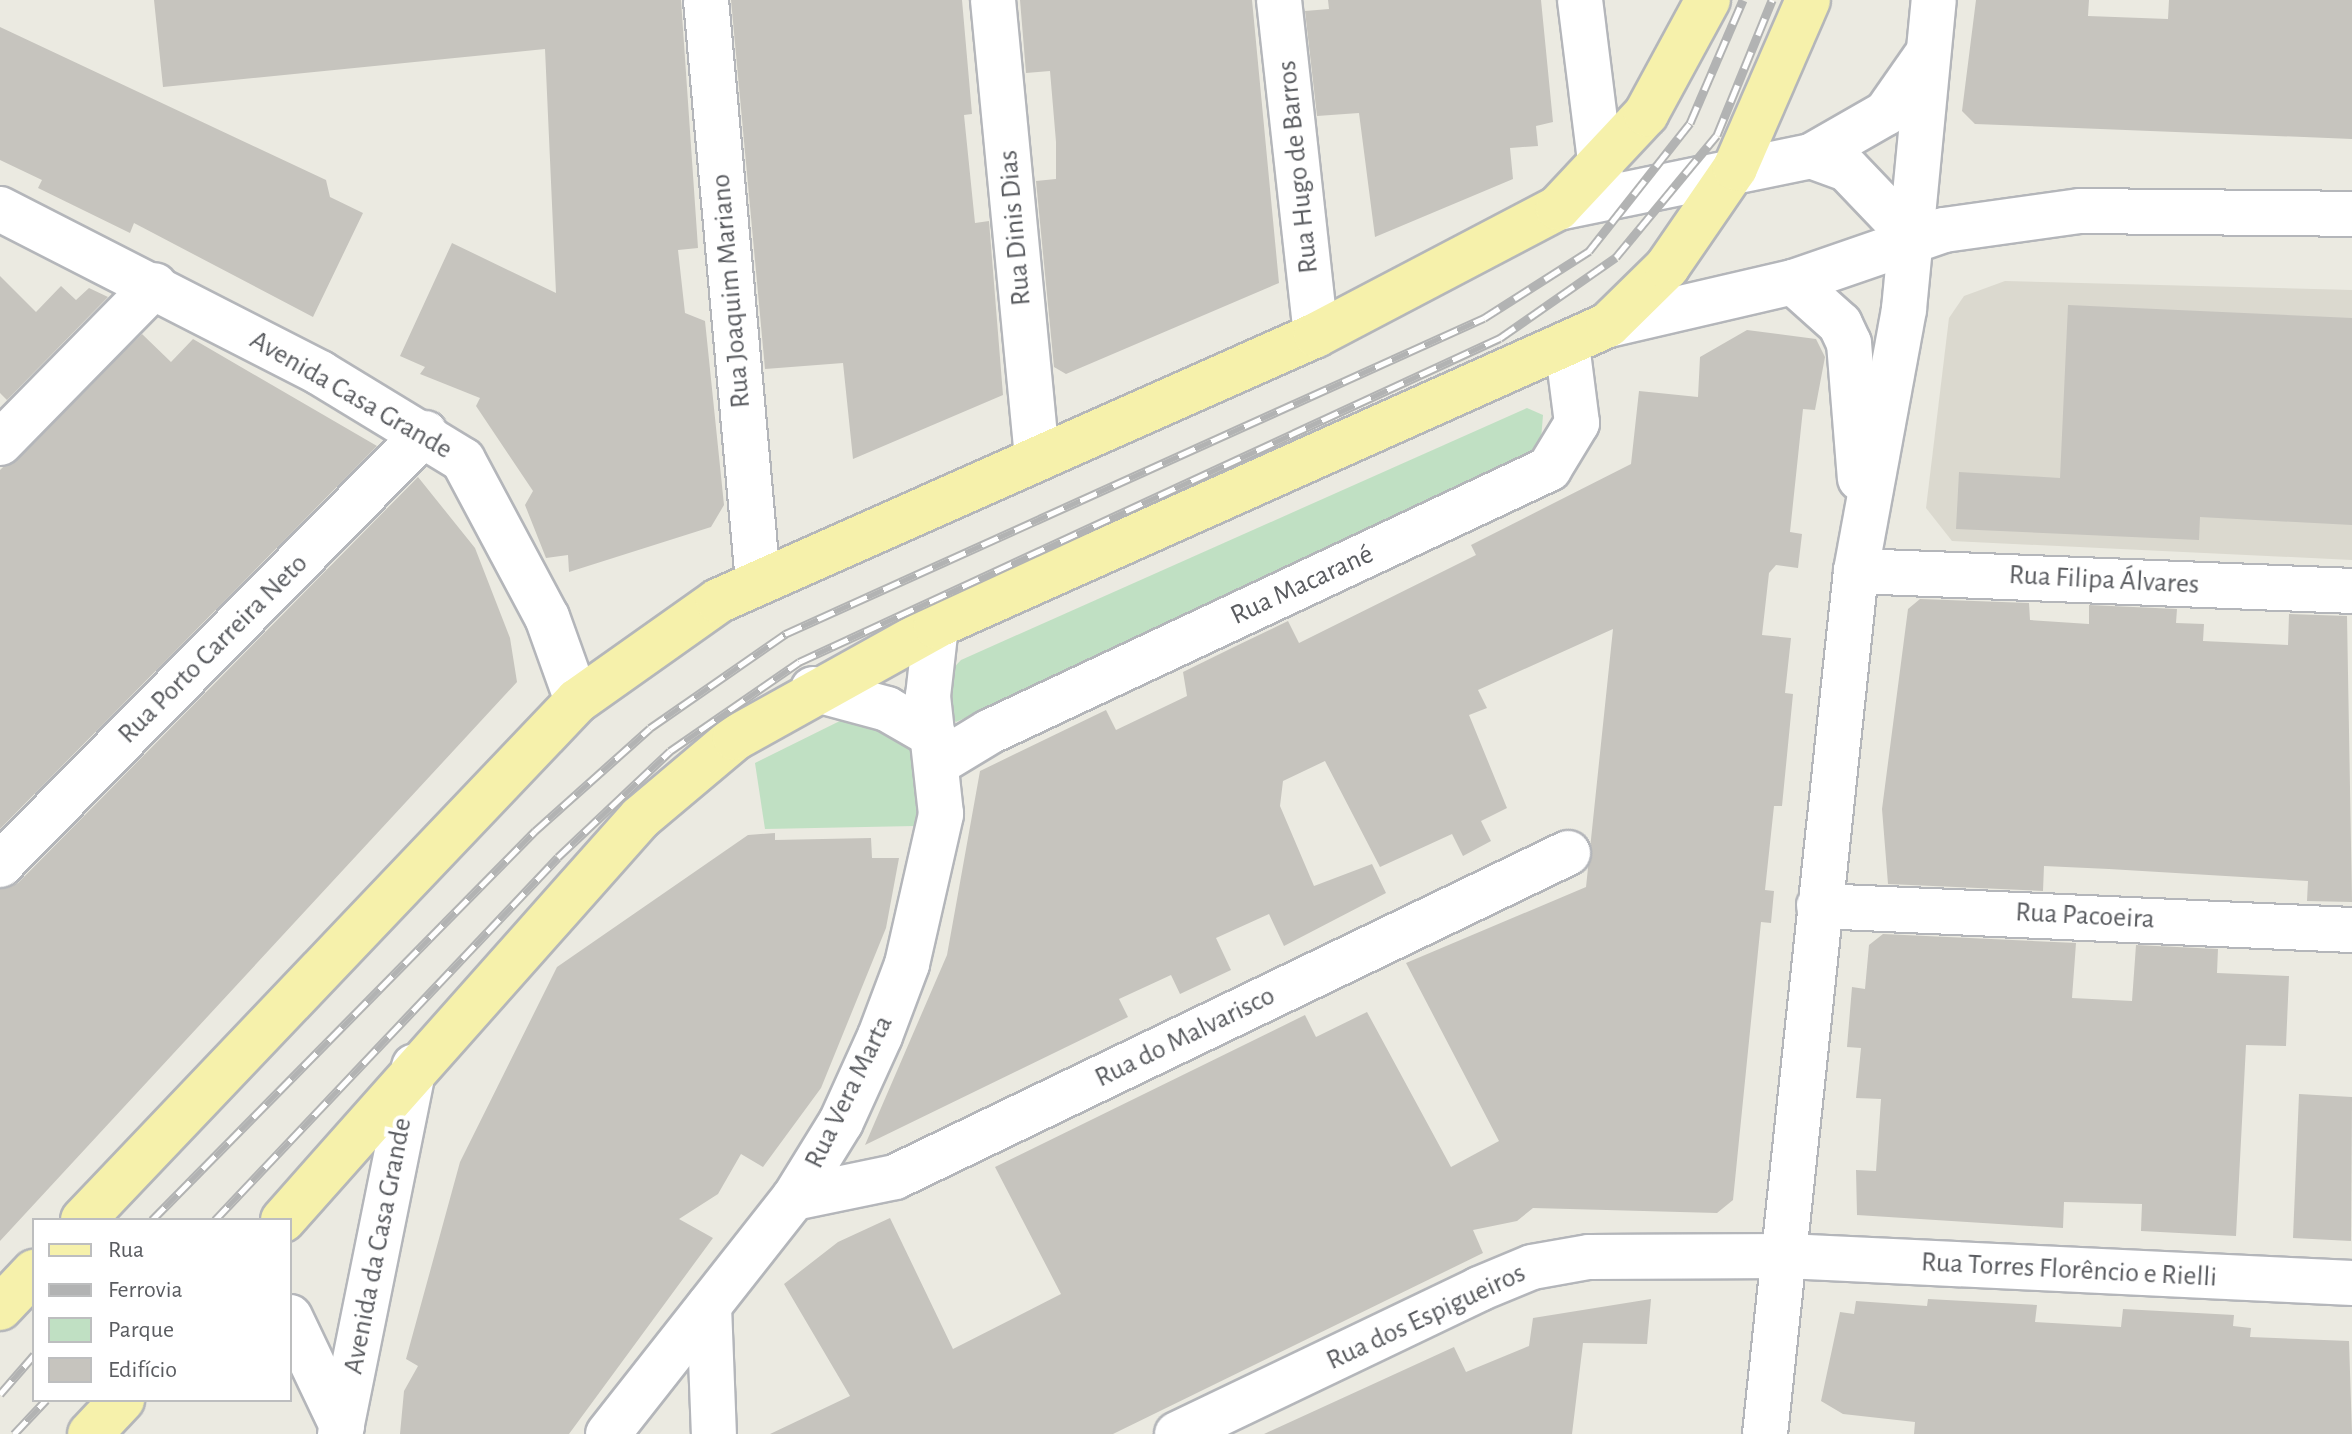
<!DOCTYPE html>
<meta charset="utf-8">
<style>
body{margin:0}
#map{position:relative;width:2352px;height:1434px;overflow:hidden;background:#ebeae1;font-family:"Alegreya Sans",sans-serif}
div>[style]{position:absolute}
[style*='--x']{left:calc(var(--x)*1px);top:calc(var(--y)*1px);width:calc(var(--w)*1px);rotate:calc(var(--a)*1deg)}
.education>*{inset:0;background:#dbd9cf}
.green>*{inset:0;background:#c0e0c3}
.building>*{inset:0;background:#c6c4be}
.roads{filter:drop-shadow(2px 0 #b4b6ba) drop-shadow(-2px 0 #b4b6ba) drop-shadow(0 2px #b4b6ba) drop-shadow(0 -2px #b4b6ba)}
.minor>*{height:44px;margin:-22px;padding:0 22px;transform-origin:22px;border-radius:22px;background:#fff}
.tertiary>*{height:44px;margin:-22px;padding:0 22px;transform-origin:22px;border-radius:22px;background:#fff}
.primary>*{height:44px;margin:-22px;padding:0 22px;transform-origin:22px;border-radius:22px;background:#f6f1ab}
.rail>*{height:9px;margin-top:-4.5px;transform-origin:0;background:repeating-linear-gradient(90deg,#fff 0 18px,#b2b3b3 0 36px);box-sizing:border-box;border-block:2px solid #b2b3b3}
span{translate:-50% -50%;white-space:nowrap;text-align:center;line-height:1.15;-webkit-text-stroke:8px #fff;paint-order:stroke}
.street-label{font-size:28px;color:#5a5c60}
.legend{position:absolute;left:32px;top:1218px;width:260px;height:184px;box-sizing:border-box;background:#fff;border:2px solid #bdbebf;margin:0;padding:10px 14px;list-style:none;font-size:24px;color:#5a5c60}
.legend li{display:flex;align-items:center;gap:16px;height:40px}
.legend b{width:40px;border:2px solid #bdbebf}
</style>
<div id="map">
<div class="education">
<i style="clip-path:polygon(2005px 281px,2352px 290px,2352px 560px,1952px 541px,1926px 508px,1949px 318px,1964px 296px)"></i>
</div>
<div class="green">
<i style="clip-path:polygon(1527px 408px,1543px 415px,1539px 464px,956px 722px,947px 713px,942px 680px,961px 660px)"></i>
<i style="clip-path:polygon(858px 712px,914px 742px,922px 782px,915px 826px,765px 829px,755px 763px)"></i>
</div>
<div class="building">
<i style="clip-path:polygon(154px 0,681px 0,698px 248px,678px 250px,685px 313px,705px 321px,724px 505px,711px 527px,569px 572px,568px 555px,546px 558px,525px 505px,533px 491px,476px 406px,480px 398px,420px 374px,425px 367px,400px 356px,452px 243px,556px 293px,545px 49px,163px 87px)"></i>
<i style="clip-path:polygon(731px 0,962px 0,972px 114px,964px 115px,975px 223px,989px 221px,1003px 395px,853px 459px,843px 363px,765px 369px)"></i>
<i style="clip-path:polygon(1020px 0,1252px 0,1279px 283px,1066px 374px,1054px 367px,1036px 181px,1056px 179px,1056px 142px,1050px 71px,1026px 73px)"></i>
<i style="clip-path:polygon(1328px 0,1541px 0,1553px 122px,1536px 126px,1538px 146px,1510px 148px,1513px 179px,1375px 237px,1359px 113px,1317px 116px,1305px 11px,1329px 9px)"></i>
<i style="clip-path:polygon(1976px 0,2089px 0,2088px 16px,2168px 19px,2169px 0,2352px 0,2352px 139px,1975px 124px,1962px 111px)"></i>
<i style="clip-path:polygon(0 27px,326px 180px,330px 197px,363px 213px,313px 317px,134px 223px,130px 233px,38px 188px,42px 180px,0 160px)"></i>
<i style="clip-path:polygon(0 276px,36px 312px,61px 286px,76px 300px,89px 288px,108px 297px,7px 400px,0 393px)"></i>
<i style="clip-path:polygon(2068px 305px,2352px 318px,2352px 525px,2200px 517px,2199px 540px,1956px 529px,1959px 472px,2060px 478px)"></i>
<i style="clip-path:polygon(1747px 330px,1816px 339px,1825px 357px,1815px 410px,1803px 409px,1790px 532px,1802px 534px,1798px 568px,1776px 565px,1769px 573px,1762px 635px,1791px 638px,1785px 693px,1793px 694px,1782px 806px,1774px 806px,1765px 890px,1774px 891px,1771px 923px,1761px 922px,1733px 1200px,1717px 1213px,1533px 1208px,1517px 1221px,1473px 1230px,1483px 1253px,1113px 1434px,770px 1434px,850px 1396px,784px 1284px,838px 1242px,890px 1218px,953px 1349px,1061px 1294px,995px 1167px,1305px 1015px,1316px 1037px,1367px 1012px,1451px 1167px,1499px 1141px,1406px 963px,1586px 887px,1613px 629px,1478px 690px,1487px 708px,1469px 715px,1507px 808px,1481px 821px,1491px 841px,1463px 856px,1452px 834px,1380px 867px,1325px 761px,1283px 781px,1280px 806px,1314px 886px,1372px 864px,1386px 893px,1284px 946px,1269px 914px,1216px 938px,1231px 970px,1180px 994px,1171px 975px,1119px 999px,1128px 1017px,865px 1145px,947px 955px,980px 771px,1106px 710px,1116px 730px,1187px 696px,1183px 672px,1236px 646px,1288px 621px,1299px 643px,1476px 555px,1471px 545px,1631px 464px,1639px 391px,1698px 397px,1700px 357px)"></i>
<i style="clip-path:polygon(142px 334px,171px 362px,193px 339px,377px 446px,0 829px,0 470px)"></i>
<i style="clip-path:polygon(418px 477px,475px 548px,510px 638px,517px 682px,0 1241px,0 889px,18px 883px)"></i>
<i style="clip-path:polygon(1920px 599px,2029px 603px,2030px 620px,2089px 624px,2089px 605px,2177px 609px,2176px 623px,2204px 624px,2203px 641px,2288px 645px,2289px 614px,2347px 616px,2352px 902px,2307px 901px,2308px 881px,2109px 869px,2044px 866px,2043px 891px,1888px 884px,1882px 809px,1908px 609px)"></i>
<i style="clip-path:polygon(775px 833px,775px 840px,871px 838px,872px 858px,899px 858px,886px 928px,821px 1088px,763px 1167px,741px 1154px,718px 1194px,679px 1219px,713px 1238px,569px 1434px,400px 1434px,404px 1391px,418px 1366px,406px 1359px,460px 1162px,557px 967px,748px 835px)"></i>
<i style="clip-path:polygon(1883px 934px,2076px 943px,2072px 998px,2132px 1001px,2136px 945px,2218px 949px,2217px 973px,2289px 976px,2286px 1046px,2246px 1045px,2236px 1236px,2141px 1231px,2142px 1204px,2064px 1202px,2063px 1228px,1857px 1215px,1856px 1170px,1876px 1171px,1881px 1099px,1856px 1098px,1861px 1048px,1847px 1047px,1852px 987px,1865px 989px,1869px 945px)"></i>
<i style="clip-path:polygon(2299px 1094px,2352px 1097px,2351px 1241px,2293px 1238px)"></i>
<i style="clip-path:polygon(1651px 1299px,1647px 1344px,1583px 1343px,1572px 1434px,1264px 1434px,1454px 1347px,1466px 1372px,1529px 1346px,1533px 1318px)"></i>
<i style="clip-path:polygon(1928px 1299px,2037px 1305px,2035px 1322px,2121px 1327px,2123px 1309px,2234px 1315px,2233px 1326px,2251px 1328px,2250px 1337px,2349px 1341px,2352px 1434px,1914px 1434px,1915px 1422px,1843px 1414px,1821px 1401px,1840px 1312px,1854px 1314px,1856px 1301px,1927px 1306px)"></i>
</div>
<div class="roads">
<div class="minor">
<i style="--x:706;--y:0;--w:584;--a:84.89"></i>
<i style="--x:993;--y:0;--w:458;--a:84.5"></i>
<i style="--x:1279;--y:0;--w:337;--a:83.7"></i>
<i style="--x:1580;--y:0;--w:169;--a:82.9"></i>
<i style="--x:0;--y:209;--w:360;--a:27.1"></i>
<i style="--x:320;--y:373;--w:167;--a:31.3"></i>
<i style="--x:463;--y:460;--w:178;--a:61.9"></i>
<i style="--x:547;--y:617;--w:89;--a:70.3"></i>
<i style="--x:0;--y:443;--w:221;--a:-45.5"></i>
<i style="--x:1856;--y:571;--w:496;--a:2.3"></i>
<i style="--x:813;--y:689;--w:77;--a:15.1"></i>
<i style="--x:887;--y:709;--w:54;--a:29.9"></i>
<i style="--x:938;--y:763;--w:60;--a:-31.3"></i>
<i style="--x:989;--y:732;--w:619;--a:-25.16"></i>
<i style="--x:1549;--y:469;--w:54;--a:-58.7"></i>
<i style="--x:1577;--y:423;--w:79;--a:-97.3"></i>
<i style="--x:0;--y:865;--w:606;--a:-45.47"></i>
<i style="--x:1819;--y:906;--w:534;--a:2.58"></i>
<i style="--x:794;--y:1198;--w:103;--a:-11.7"></i>
<i style="--x:895;--y:1177;--w:747;--a:-25.71"></i>
<i style="--x:709;--y:1306;--w:128;--a:87.8"></i>
<i style="--x:608;--y:1434;--w:300;--a:-51.8"></i>
<i style="--x:794;--y:1198;--w:89;--a:-58.3"></i>
<i style="--x:841;--y:1122;--w:94;--a:-65.6"></i>
<i style="--x:880;--y:1036;--w:77;--a:-69.4"></i>
<i style="--x:907;--y:964;--w:154;--a:-77.2"></i>
<i style="--x:941;--y:814;--w:119;--a:-96.3"></i>
<i style="--x:928;--y:696;--w:70;--a:-83.5"></i>
<i style="--x:1177;--y:1434;--w:335;--a:-25.6"></i>
<i style="--x:1479;--y:1289;--w:57;--a:-22.5"></i>
<i style="--x:1532;--y:1267;--w:58;--a:-10"></i>
<i style="--x:1589;--y:1257;--w:197;--a:-0.3"></i>
<i style="--x:1786;--y:1256;--w:567;--a:2.73"></i>
</div>
<div class="tertiary">
<i style="--x:1811;--y:156;--w:38;--a:20"></i>
<i style="--x:1847;--y:169;--w:94;--a:46.3"></i>
<i style="--x:1558;--y:208;--w:258;--a:-11.6"></i>
<i style="--x:1811;--y:156;--w:86;--a:-29.8"></i>
<i style="--x:1886;--y:113;--w:73;--a:-55"></i>
<i style="--x:1793;--y:282;--w:63;--a:41.8"></i>
<i style="--x:1840;--y:324;--w:21;--a:65"></i>
<i style="--x:1849;--y:343;--w:136;--a:85.4"></i>
<i style="--x:1608;--y:325;--w:190;--a:-13.1"></i>
<i style="--x:1793;--y:282;--w:160;--a:-19"></i>
<i style="--x:1944;--y:230;--w:137;--a:-8"></i>
<i style="--x:2080;--y:211;--w:272;--a:0.6"></i>
<i style="--x:290;--y:1317;--w:121;--a:64.5"></i>
<i style="--x:340;--y:1434;--w:375;--a:-78.6"></i>
<i style="--x:1765;--y:1434;--w:868;--a:-83.98"></i>
<i style="--x:1856;--y:571;--w:266;--a:-79.6"></i>
<i style="--x:1904;--y:309;--w:310;--a:-84.5"></i>
</div>
<div class="primary">
<i style="--x:83;--y:1220;--w:717;--a:-46.41"></i>
<i style="--x:577;--y:701;--w:173;--a:-35.3"></i>
<i style="--x:718;--y:601;--w:654;--a:-23.98"></i>
<i style="--x:1316;--y:335;--w:273;--a:-27.7"></i>
<i style="--x:1558;--y:208;--w:129;--a:-46.9"></i>
<i style="--x:1646;--y:114;--w:130;--a:-61.5"></i>
<i style="--x:283;--y:1220;--w:538;--a:-48.39"></i>
<i style="--x:640;--y:818;--w:124;--a:-40.1"></i>
<i style="--x:735;--y:738;--w:230;--a:-29.1"></i>
<i style="--x:936;--y:626;--w:736;--a:-24.13"></i>
<i style="--x:1608;--y:325;--w:83;--a:-44.5"></i>
<i style="--x:1667;--y:267;--w:120;--a:-55.5"></i>
<i style="--x:1735;--y:168;--w:183;--a:-66.5"></i>
<i style="--x:0;--y:1308;--w:50;--a:-46.6"></i>
<i style="--x:90;--y:1434;--w:47;--a:-46.7"></i>
</div>
</div>
<div class="rail">
<i style="--x:152;--y:1220;--w:546;--a:-45.45"></i>
<i style="--x:535;--y:831;--w:154;--a:-41.8"></i>
<i style="--x:650;--y:728;--w:165;--a:-34.8"></i>
<i style="--x:785;--y:634;--w:767;--a:-24.33"></i>
<i style="--x:1484;--y:318;--w:125;--a:-32.5"></i>
<i style="--x:1589;--y:251;--w:163;--a:-51.7"></i>
<i style="--x:1690;--y:123;--w:134;--a:-66.7"></i>
<i style="--x:215;--y:1220;--w:499;--a:-46.6"></i>
<i style="--x:558;--y:857;--w:154;--a:-43.4"></i>
<i style="--x:670;--y:751;--w:157;--a:-34.6"></i>
<i style="--x:799;--y:662;--w:772;--a:-24.81"></i>
<i style="--x:1500;--y:338;--w:141;--a:-34.9"></i>
<i style="--x:1616;--y:257;--w:158;--a:-50.4"></i>
<i style="--x:1717;--y:135;--w:146;--a:-67.8"></i>
<i style="--x:0;--y:1394;--w:52;--a:-48.9"></i>
<i style="--x:14;--y:1434;--w:47;--a:-46.7"></i>
</div>
<div class="street-label">
<span style="left:1298px;top:167px;rotate:-96deg">Rua Hugo de Barros</span>
<span style="left:1015px;top:228px;rotate:-95deg">Rua Dinis Dias</span>
<span style="left:731px;top:291px;rotate:-95deg">Rua Joaquim Mariano</span>
<span style="left:351px;top:395px;rotate:30deg">Avenida Casa Grande</span>
<span style="left:2104px;top:580px;rotate:3deg">Rua Filipa Álvares</span>
<span style="left:1302px;top:585px;rotate:-25deg">Rua Macarané</span>
<span style="left:213px;top:649px;rotate:-45deg">Rua Porto Carreira Neto</span>
<span style="left:2085px;top:916px;rotate:3deg">Rua Pacoeira</span>
<span style="left:1185px;top:1037px;rotate:-26deg">Rua do Malvarisco</span>
<span style="left:849px;top:1092px;rotate:-64deg">Rua Vera Marta</span>
<span style="left:378px;top:1246px;rotate:-79deg">Avenida da Casa Grande</span>
<span style="left:2069px;top:1270px;rotate:3deg">Rua Torres Florêncio e Rielli</span>
<span style="left:1426px;top:1317px;rotate:-25deg">Rua dos Espigueiros</span>
</div>
<ul class="legend">
<li><b style="height:10px;background:#f6f1ab"></b>Rua</li>
<li><b style="height:10px;background:#b2b3b3"></b>Ferrovia</li>
<li><b style="height:22px;background:#c0e0c3"></b>Parque</li>
<li><b style="height:22px;background:#c6c4be"></b>Edifício</li>
</ul>
</div>
